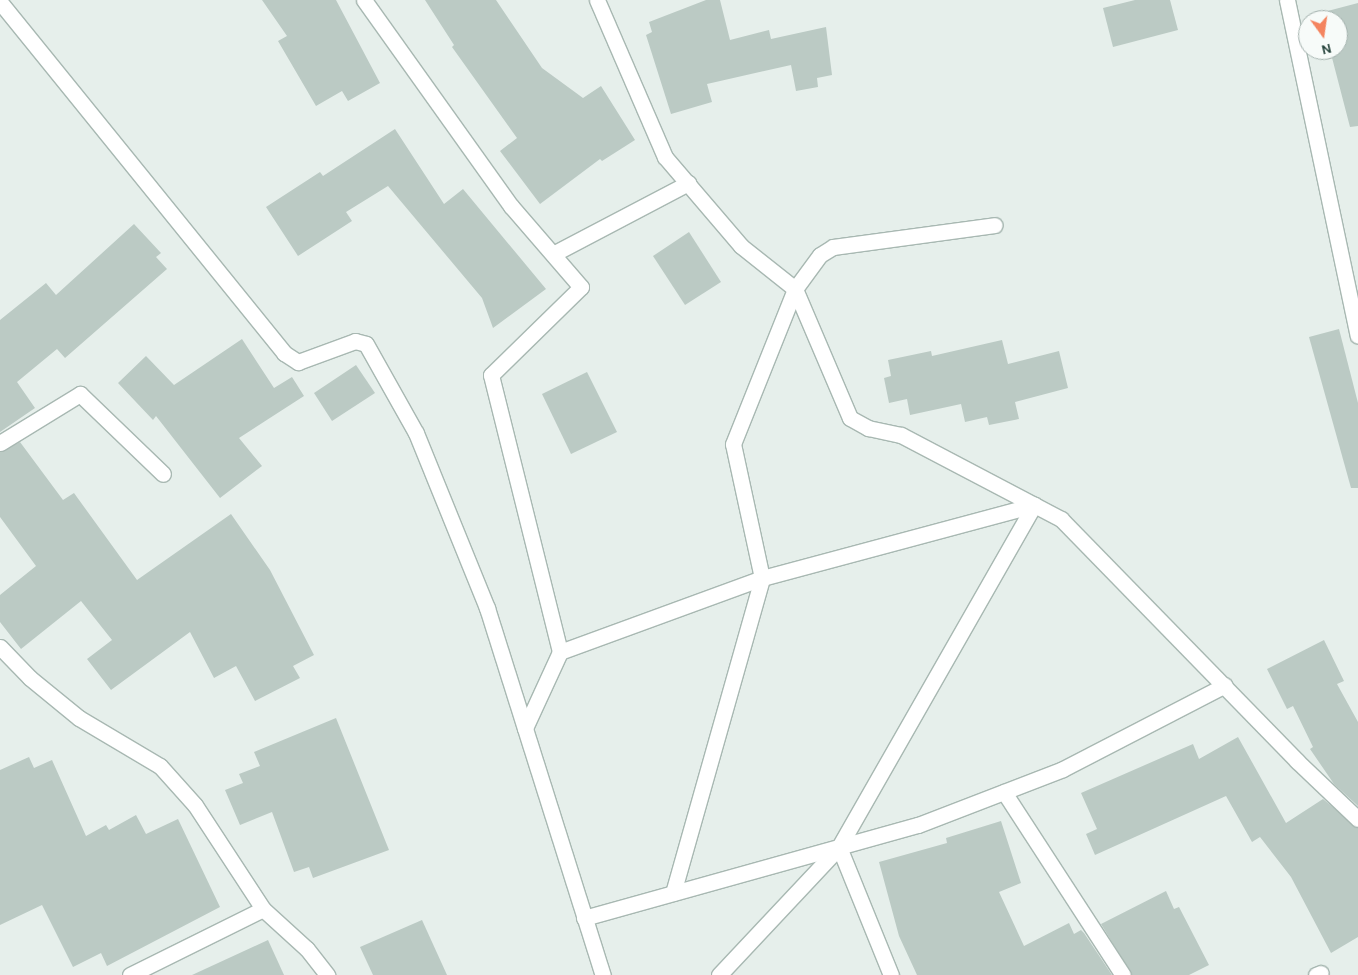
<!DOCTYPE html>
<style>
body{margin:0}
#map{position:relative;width:1358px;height:975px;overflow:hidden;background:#e6efeb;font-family:Karla,sans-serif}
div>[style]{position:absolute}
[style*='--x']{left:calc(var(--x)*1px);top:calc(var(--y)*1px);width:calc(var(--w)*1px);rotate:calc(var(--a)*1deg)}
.building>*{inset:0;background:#bbcac4}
.roads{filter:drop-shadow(1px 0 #a8b8b2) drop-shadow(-1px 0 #a8b8b2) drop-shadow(0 1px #a8b8b2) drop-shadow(0 -1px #a8b8b2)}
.minor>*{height:15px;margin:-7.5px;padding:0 7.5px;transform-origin:7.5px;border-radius:7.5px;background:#fff}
span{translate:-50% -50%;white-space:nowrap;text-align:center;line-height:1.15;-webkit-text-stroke:4px #f7fbf9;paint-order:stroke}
.north{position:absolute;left:1298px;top:10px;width:50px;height:50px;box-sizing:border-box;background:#f7fbf9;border:1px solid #a3b1ad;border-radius:50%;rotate:166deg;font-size:14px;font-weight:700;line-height:20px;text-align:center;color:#24423a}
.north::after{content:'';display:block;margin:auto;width:18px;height:22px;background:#f4845f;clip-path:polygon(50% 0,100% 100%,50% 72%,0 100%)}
</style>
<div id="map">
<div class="building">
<i style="clip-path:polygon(262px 0,336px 0,380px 83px,348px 101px,342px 91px,316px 106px,278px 41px,287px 36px)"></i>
<i style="clip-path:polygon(425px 0,496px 0,542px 68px,583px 98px,601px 86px,635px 140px,602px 161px,600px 159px,540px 204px,500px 151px,517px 138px,452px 47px,454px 45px)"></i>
<i style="clip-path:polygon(706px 0,720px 0,730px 40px,769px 30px,771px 39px,826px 27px,832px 75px,817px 78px,818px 87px,796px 91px,791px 65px,707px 84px,712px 102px,671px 114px,646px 35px,652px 32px,649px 22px)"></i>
<i style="clip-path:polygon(1135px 0,1170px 0,1178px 30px,1113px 47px,1103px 8px)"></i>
<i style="clip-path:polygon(1358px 3px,1358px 126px,1350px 127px,1330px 50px,1338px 50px,1338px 20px,1321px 20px,1320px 13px)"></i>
<i style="clip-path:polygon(395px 129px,444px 204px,463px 189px,546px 289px,493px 328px,482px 298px,388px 186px,346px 212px,352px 221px,298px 256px,266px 207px,320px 172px,323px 176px)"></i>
<i style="clip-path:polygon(134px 224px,161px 253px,156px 257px,167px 269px,65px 358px,57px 349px,17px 382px,35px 408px,0 432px,0 320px,46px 283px,56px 295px)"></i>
<i style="clip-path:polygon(689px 232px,721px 282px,685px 305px,653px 256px)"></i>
<i style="clip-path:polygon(1339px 329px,1358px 403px,1358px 488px,1351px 488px,1309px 337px)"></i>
<i style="clip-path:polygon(242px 339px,274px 388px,292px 377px,304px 396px,239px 438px,262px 466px,220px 498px,156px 416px,153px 420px,118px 383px,146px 356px,174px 385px)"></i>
<i style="clip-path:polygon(1002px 340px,1008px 364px,1059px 351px,1068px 388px,1015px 402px,1019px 419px,989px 425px,987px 417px,965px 422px,961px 404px,910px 415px,907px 399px,889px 403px,884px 378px,891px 376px,888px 360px,931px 351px,932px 356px)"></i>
<i style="clip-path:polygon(356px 365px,375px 393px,332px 421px,314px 393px)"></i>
<i style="clip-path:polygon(587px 372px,617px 432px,571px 454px,542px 394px)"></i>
<i style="clip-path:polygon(20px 442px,63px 500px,74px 493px,137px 580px,231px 514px,270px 570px,314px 655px,293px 666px,300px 678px,255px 701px,236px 666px,214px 678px,190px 632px,111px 690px,87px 659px,112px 640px,81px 601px,21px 649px,0 622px,0 595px,36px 566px,0 517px,0 452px)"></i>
<i style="clip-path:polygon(1324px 640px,1344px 681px,1337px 684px,1358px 722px,1358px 806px,1334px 784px,1310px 749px,1313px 747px,1293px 706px,1287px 709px,1267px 669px)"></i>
<i style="clip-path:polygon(336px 718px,389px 850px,313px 878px,309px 867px,294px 872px,272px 812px,240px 825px,225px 790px,243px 783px,239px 774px,260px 766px,254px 752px)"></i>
<i style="clip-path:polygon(1238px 737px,1286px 823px,1323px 799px,1358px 828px,1358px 937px,1331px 953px,1291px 877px,1260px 837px,1252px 842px,1226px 796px,1095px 855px,1086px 834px,1097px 829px,1081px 793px,1193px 744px,1199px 759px)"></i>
<i style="clip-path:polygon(29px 757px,34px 768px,52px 760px,86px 836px,106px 825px,109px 830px,136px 815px,146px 834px,178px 819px,220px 907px,107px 966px,101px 953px,73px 967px,42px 905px,0 925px,0 770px)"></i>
<i style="clip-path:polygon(1001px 821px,1021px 883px,999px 892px,1024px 946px,1069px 923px,1074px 934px,1081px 930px,1084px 933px,1112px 975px,917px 975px,899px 936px,879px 862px,947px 843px,946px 838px)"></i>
<i style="clip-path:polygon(1166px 891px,1174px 909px,1179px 907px,1209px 965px,1189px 975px,1132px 975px,1101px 924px)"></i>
<i style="clip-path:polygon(422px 920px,447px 975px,373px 975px,360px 947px)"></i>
<i style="clip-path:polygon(268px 940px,284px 975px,192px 975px)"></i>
</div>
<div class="roads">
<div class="minor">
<i style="--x:364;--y:0;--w:253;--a:54.5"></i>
<i style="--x:511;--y:206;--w:107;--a:49.2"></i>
<i style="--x:581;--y:287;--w:126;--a:135.6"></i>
<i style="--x:491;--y:375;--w:285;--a:76"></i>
<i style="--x:560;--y:652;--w:84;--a:114.7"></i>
<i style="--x:597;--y:0;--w:171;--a:66.6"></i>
<i style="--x:665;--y:157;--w:117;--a:49.5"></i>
<i style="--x:741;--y:246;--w:69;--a:38.5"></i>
<i style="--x:795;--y:289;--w:140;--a:66.9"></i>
<i style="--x:850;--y:418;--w:21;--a:29"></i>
<i style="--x:868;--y:428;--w:34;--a:12"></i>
<i style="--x:901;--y:435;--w:181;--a:27.7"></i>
<i style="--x:1061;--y:519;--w:338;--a:45.7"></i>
<i style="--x:1297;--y:761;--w:84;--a:43.6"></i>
<i style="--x:1287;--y:0;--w:343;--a:78.1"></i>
<i style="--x:0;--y:2;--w:452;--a:51"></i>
<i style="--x:284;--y:353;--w:17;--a:33"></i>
<i style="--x:298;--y:362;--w:61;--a:-20.2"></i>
<i style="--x:355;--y:341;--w:11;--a:15"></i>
<i style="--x:366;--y:344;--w:102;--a:60.7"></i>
<i style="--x:416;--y:433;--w:189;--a:67.9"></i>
<i style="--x:487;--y:608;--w:385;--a:72.5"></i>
<i style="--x:553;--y:254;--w:153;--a:-27.7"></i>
<i style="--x:0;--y:443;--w:94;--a:-31.5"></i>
<i style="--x:80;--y:394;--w:115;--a:43.9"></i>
<i style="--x:0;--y:647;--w:43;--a:45.9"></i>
<i style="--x:30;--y:678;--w:63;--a:39.2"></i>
<i style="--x:79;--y:718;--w:94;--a:30.7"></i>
<i style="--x:160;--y:766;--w:52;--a:48.1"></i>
<i style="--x:195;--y:805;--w:124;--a:56.8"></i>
<i style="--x:263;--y:909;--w:59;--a:42.3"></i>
<i style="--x:307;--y:949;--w:33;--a:52"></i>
<i style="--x:560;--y:652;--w:215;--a:-20.1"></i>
<i style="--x:762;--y:578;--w:282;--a:-15"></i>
<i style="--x:1004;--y:792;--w:218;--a:57"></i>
<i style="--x:839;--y:847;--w:138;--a:67.9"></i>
<i style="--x:673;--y:893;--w:327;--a:-74.2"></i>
<i style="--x:762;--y:578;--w:137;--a:-102.2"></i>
<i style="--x:733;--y:444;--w:167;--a:-68.2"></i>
<i style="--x:795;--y:289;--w:42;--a:-53.7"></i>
<i style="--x:820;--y:255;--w:15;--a:-32"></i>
<i style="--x:833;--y:247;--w:163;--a:-7.7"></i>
<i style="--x:584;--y:918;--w:347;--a:-15.6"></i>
<i style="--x:918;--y:825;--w:155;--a:-21.1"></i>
<i style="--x:1063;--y:769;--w:182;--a:-27.4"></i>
<i style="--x:130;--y:975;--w:148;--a:-26.4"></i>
<i style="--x:719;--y:975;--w:175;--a:-46.8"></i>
<i style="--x:839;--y:847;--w:394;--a:-60.3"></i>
<i style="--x:1316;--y:975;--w:5;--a:-22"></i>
</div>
</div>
<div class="north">N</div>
</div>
